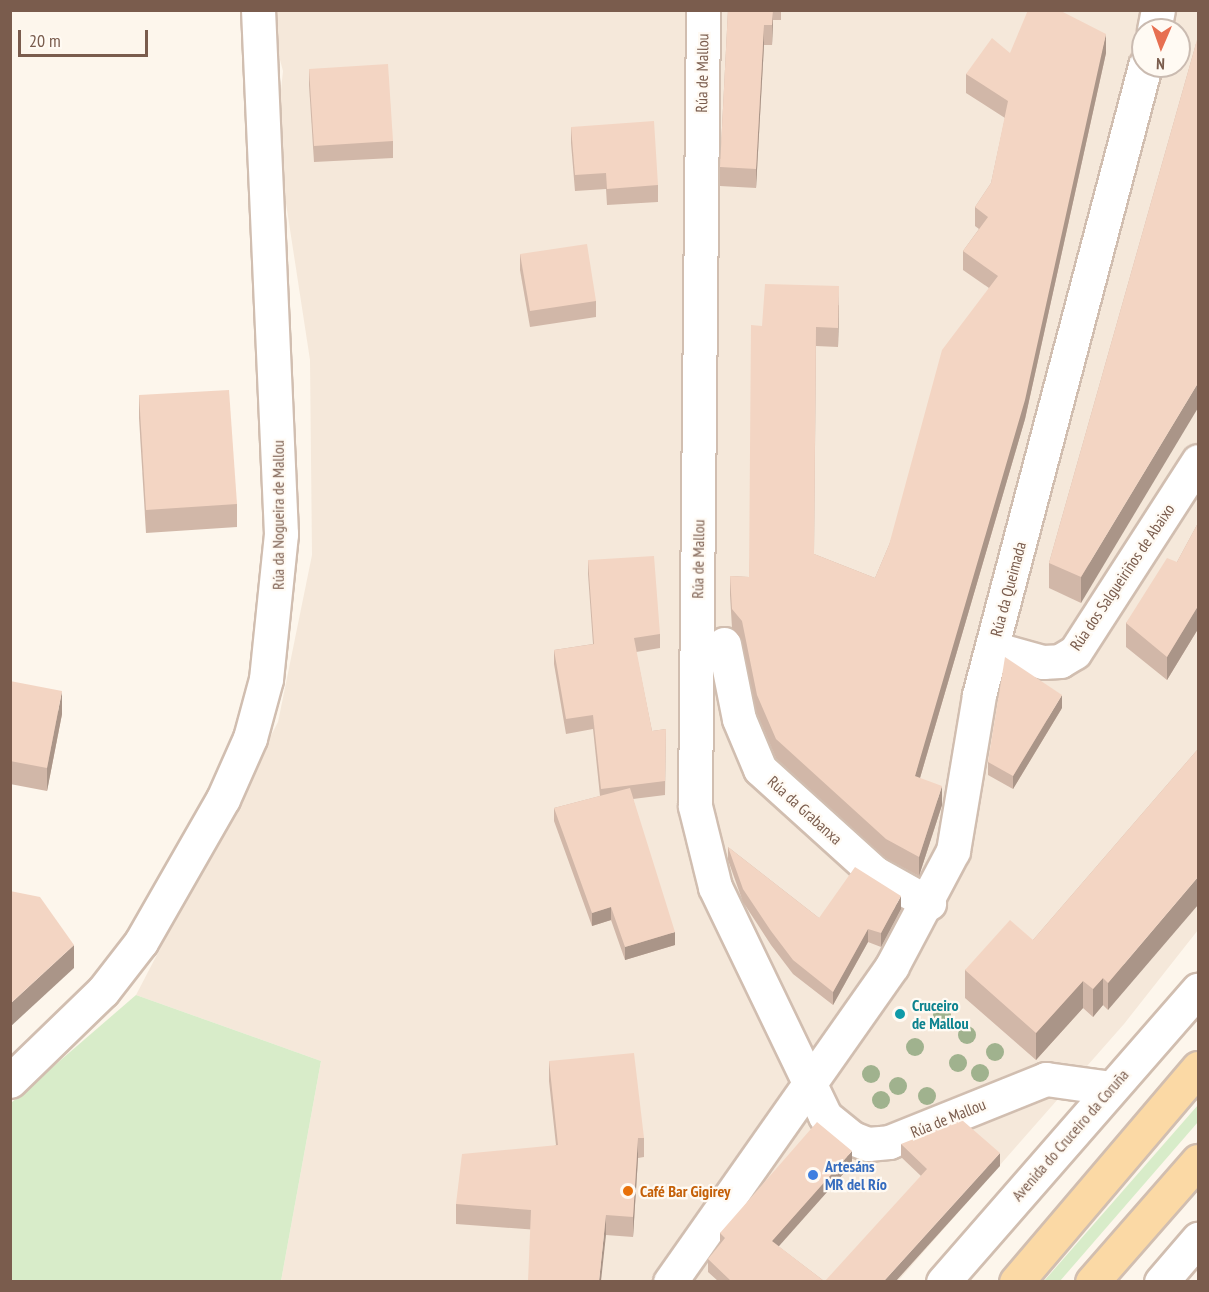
<!DOCTYPE html>
<meta charset="utf-8">
<style>
body{margin:0}
#map{position:relative;width:1209px;height:1292px;overflow:hidden;background:#fdf6ec;font-family:"PT Sans Narrow",sans-serif}
div>[style]{position:absolute}
[style*='--x']{left:calc(var(--x)*1px);top:calc(var(--y)*1px);width:calc(var(--w)*1px);rotate:calc(var(--a)*1deg)}
.residential>*{inset:0;background:#f5e8da}
.green>*{inset:0;background:#d8ecc9}
.roads{filter:drop-shadow(2px 0 #d1beb0) drop-shadow(-2px 0 #d1beb0) drop-shadow(0 2px #d1beb0) drop-shadow(0 -2px #d1beb0)}
.minor>*{height:33px;margin:-16.5px;padding:0 16.5px;transform-origin:16.5px;border-radius:16.5px;background:#fff}
.major>*{height:33px;margin:-16.5px;padding:0 16.5px;transform-origin:16.5px;border-radius:16.5px;background:#fbd9a5}
.trees>*{width:18px;height:18px;margin:-9px;border-radius:50%;background:#a0b28e}
.wall>*{inset:0;background:#d1b7a8}
.shaded-wall>*{inset:0;background:#aa9588}
.building>*{inset:0;background:#f3d5c3}
.dots>*{width:16px;height:16px;translate:-50% -50%;box-sizing:border-box;border:3px solid #fffaf3;border-radius:50%}
span{translate:-50% -50%;white-space:nowrap;text-align:center;line-height:1.15;-webkit-text-stroke:4.5px #fffaf3;paint-order:stroke}
.street-label{font-size:16px;color:#7a5c4d}
.culture-label{font-size:16px;color:#0d838f;font-weight:700}
.left{translate:0 -50%;text-align:left}
.shop-label{font-size:16px;color:#366cbe;font-weight:700}
.food-label{font-size:16px;color:#c56008;font-weight:700}
.frame{position:absolute;inset:0;border:12px solid #7a5c4d;pointer-events:none}
.north{position:absolute;left:1131px;top:18px;width:60px;height:60px;box-sizing:border-box;background:#fffaf3;border:2px solid #cabbb1;border-radius:50%;rotate:182deg;font-size:16px;font-weight:700;line-height:24px;text-align:center;color:#7a5c4d}
.north::after{content:'';display:block;margin:auto;width:21px;height:27px;background:#e76f51;clip-path:polygon(50% 0,100% 100%,50% 72%,0 100%)}
.scale{position:absolute;left:18px;top:30px;width:130px;height:27px;box-sizing:border-box;border:3px solid #7a5c4d;border-top:0;padding-left:8px;font-size:18px;line-height:21px;white-space:nowrap;color:#7a5c4d;-webkit-text-stroke:4px #fffaf3;paint-order:stroke}
</style>
<div id="map">
<div class="residential">
<i style="clip-path:polygon(evenodd,267px 11px,1198px 11px,1198px 930px,1124px 1024px,898px 1281px,281px 1281px,321px 1061px,136px 995px,278px 722px,312px 555px,310px 360px,276px 138px,283px 71px,267px 11px,1143px 30px,1179px 30px,1179px 66px,1143px 66px,1143px 30px)"></i>
</div>
<div class="green">
<i style="clip-path:polygon(136px 995px,321px 1061px,281px 1281px,11px 1281px,11px 1103px)"></i>
<i style="clip-path:polygon(1198px 1105px,1198px 1122px,1060px 1281px,1044px 1281px)"></i>
</div>
<div class="roads">
<div class="minor">
<i style="--x:703;--y:10;--w:796;--a:90.58"></i>
<i style="--x:695;--y:806;--w:83;--a:76.1"></i>
<i style="--x:715;--y:887;--w:254;--a:64.3"></i>
<i style="--x:825;--y:1116;--w:35;--a:39"></i>
<i style="--x:852;--y:1138;--w:17;--a:21"></i>
<i style="--x:868;--y:1144;--w:21;--a:-5"></i>
<i style="--x:889;--y:1142;--w:169;--a:-21.9"></i>
<i style="--x:1046;--y:1079;--w:66;--a:7.9"></i>
<i style="--x:1154;--y:30;--w:20;--a:-79"></i>
<i style="--x:724;--y:644;--w:76;--a:78.7"></i>
<i style="--x:739;--y:719;--w:54;--a:67.2"></i>
<i style="--x:760;--y:769;--w:155;--a:42.1"></i>
<i style="--x:875;--y:873;--w:62;--a:29.1"></i>
<i style="--x:992;--y:648;--w:53;--a:15.4"></i>
<i style="--x:1043;--y:662;--w:17;--a:-3"></i>
<i style="--x:1060;--y:661;--w:17;--a:-31"></i>
<i style="--x:1075;--y:652;--w:227;--a:-57.2"></i>
<i style="--x:10;--y:1081;--w:129;--a:-44.1"></i>
<i style="--x:103;--y:991;--w:62;--a:-52.2"></i>
<i style="--x:141;--y:942;--w:165;--a:-60.2"></i>
<i style="--x:223;--y:799;--w:67;--a:-66.1"></i>
<i style="--x:250;--y:738;--w:61;--a:-74.8"></i>
<i style="--x:266;--y:679;--w:146;--a:-84.1"></i>
<i style="--x:281;--y:534;--w:525;--a:-92.51"></i>
<i style="--x:670;--y:1282;--w:386;--a:-54.9"></i>
<i style="--x:892;--y:966;--w:130;--a:-62.1"></i>
<i style="--x:953;--y:851;--w:158;--a:-80.5"></i>
<i style="--x:979;--y:695;--w:651;--a:-75.22"></i>
<i style="--x:943;--y:1282;--w:388;--a:-48.9"></i>
<i style="--x:1161;--y:1282;--w:57;--a:-49.3"></i>
</div>
<div class="major">
<i style="--x:1016;--y:1282;--w:281;--a:-49.6"></i>
<i style="--x:1092;--y:1282;--w:161;--a:-48.8"></i>
</div>
</div>
<div class="trees">
<i style="left:942px;top:1015px"></i>
<i style="left:967px;top:1035px"></i>
<i style="left:915px;top:1047px"></i>
<i style="left:995px;top:1052px"></i>
<i style="left:958px;top:1063px"></i>
<i style="left:980px;top:1073px"></i>
<i style="left:871px;top:1074px"></i>
<i style="left:898px;top:1086px"></i>
<i style="left:927px;top:1096px"></i>
<i style="left:881px;top:1100px"></i>
</div>
<div class="wall">
<i style="clip-path:polygon(728px 10px,781px 10px,781px 20px,773px 20px,772px 45px,764px 45px,756px 188px,720px 186px,720px 167px)"></i>
<i style="clip-path:polygon(1197px 40px,1081px 603px,1049px 588px,1049px 563px)"></i>
<i style="clip-path:polygon(1010px 53px,1106px 53px,1025px 419px,920px 778px,942px 805px,919px 876px,886px 858px,776px 758px,757px 713px,742px 640px,732px 628px,730px 595px,730px 576px,749px 577px,762px 326px,839px 305px,838px 347px,816px 346px,814px 554px,875px 578px,889px 545px,989px 288px,963px 270px,963px 251px,979px 229px,975px 226px,975px 207px,991px 183px,1005px 118px,966px 93px,966px 74px)"></i>
<i style="clip-path:polygon(309px 69px,393px 141px,393px 158px,314px 162px,309px 85px)"></i>
<i style="clip-path:polygon(571px 127px,658px 185px,658px 202px,607px 205px,606px 189px,575px 191px,571px 143px)"></i>
<i style="clip-path:polygon(520px 254px,596px 301px,596px 317px,530px 327px,520px 270px)"></i>
<i style="clip-path:polygon(139px 395px,237px 504px,237px 527px,146px 533px,139px 418px)"></i>
<i style="clip-path:polygon(1198px 523px,1198px 629px,1167px 680px,1126px 647px,1126px 623px,1177px 562px)"></i>
<i style="clip-path:polygon(588px 560px,660px 634px,660px 648px,636px 652px,652px 731px,666px 729px,665px 795px,633px 799px,675px 945px,625px 960px,611px 920px,592px 926px,554px 821px,554px 808px,600px 796px,593px 729px,566px 734px,554px 664px,554px 650px,593px 644px,588px 574px)"></i>
<i style="clip-path:polygon(10px 681px,62px 714px,47px 791px,10px 784px)"></i>
<i style="clip-path:polygon(1062px 708px,1013px 789px,988px 775px,988px 762px)"></i>
<i style="clip-path:polygon(1198px 749px,1108px 1010px,1103px 1005px,1093px 1017px,1083px 1008px,1036px 1060px,965px 998px,965px 970px,1033px 940px)"></i>
<i style="clip-path:polygon(728px 847px,819px 918px,901px 909px,881px 947px,868px 942px,833px 1005px,793px 974px,771px 945px,743px 902px,728px 860px)"></i>
<i style="clip-path:polygon(549px 1061px,644px 1138px,644px 1157px,638px 1158px,633px 1237px,456px 1224px,456px 1204px,556px 1145px,549px 1081px)"></i>
<i style="clip-path:polygon(901px 1144px,1000px 1166px,921px 1176px,901px 1157px)"></i>
<i style="clip-path:polygon(852px 1164px,778px 1246px,824px 1281px,718px 1281px,708px 1272px,708px 1259px,720px 1244px,720px 1233px)"></i>
</div>
<div class="shaded-wall">
<i style="clip-path:polygon(773px 10px,773px 20px,772px 45px,772px 25px)"></i>
<i style="clip-path:polygon(764px 25px,764px 45px,756px 188px,756px 169px)"></i>
<i style="clip-path:polygon(1106px 34px,1106px 53px,1025px 419px,915px 795px,915px 776px)"></i>
<i style="clip-path:polygon(839px 286px,839px 305px,838px 347px,838px 328px)"></i>
<i style="clip-path:polygon(1198px 383px,1198px 408px,1081px 603px,1081px 577px)"></i>
<i style="clip-path:polygon(1198px 606px,1198px 629px,1167px 680px,1167px 657px)"></i>
<i style="clip-path:polygon(62px 691px,62px 714px,47px 791px,47px 768px)"></i>
<i style="clip-path:polygon(1062px 695px,1062px 708px,1013px 789px,1013px 776px)"></i>
<i style="clip-path:polygon(942px 786px,942px 805px,919px 876px,919px 857px)"></i>
<i style="clip-path:polygon(1198px 877px,1198px 905px,1108px 1010px,1108px 983px)"></i>
<i style="clip-path:polygon(901px 896px,901px 909px,881px 947px,881px 933px)"></i>
<i style="clip-path:polygon(611px 907px,611px 920px,592px 926px,592px 913px)"></i>
<i style="clip-path:polygon(868px 929px,868px 942px,833px 1005px,833px 992px)"></i>
<i style="clip-path:polygon(675px 932px,675px 945px,625px 960px,625px 947px)"></i>
<i style="clip-path:polygon(74px 945px,74px 968px,10px 1027px,10px 1004px)"></i>
<i style="clip-path:polygon(1103px 978px,1103px 1005px,1093px 1017px,1093px 989px)"></i>
<i style="clip-path:polygon(1083px 981px,1083px 1008px,1036px 1060px,1036px 1033px)"></i>
<i style="clip-path:polygon(638px 1138px,638px 1158px,633px 1237px,633px 1217px)"></i>
<i style="clip-path:polygon(852px 1151px,852px 1164px,772px 1254px,772px 1241px)"></i>
<i style="clip-path:polygon(1000px 1153px,1000px 1166px,896px 1281px,884px 1281px)"></i>
<i style="clip-path:polygon(606px 1215px,606px 1235px,601px 1281px,599px 1281px)"></i>
</div>
<div class="building">
<i style="clip-path:polygon(728px 10px,773px 10px,772px 25px,764px 25px,756px 169px,720px 167px)"></i>
<i style="clip-path:polygon(1028px 10px,1059px 10px,1106px 34px,1025px 400px,915px 776px,942px 786px,919px 857px,886px 839px,776px 739px,757px 695px,742px 621px,732px 609px,730px 576px,749px 577px,751px 325px,762px 326px,765px 284px,839px 286px,838px 328px,816px 327px,814px 554px,875px 578px,889px 545px,942px 350px,998px 276px,963px 251px,988px 217px,975px 207px,991px 183px,1008px 101px,966px 74px,992px 38px,1010px 53px)"></i>
<i style="clip-path:polygon(1197px 40px,1198px 41px,1198px 383px,1081px 577px,1049px 563px)"></i>
<i style="clip-path:polygon(388px 64px,393px 141px,314px 146px,309px 69px)"></i>
<i style="clip-path:polygon(654px 121px,658px 185px,607px 189px,606px 173px,575px 175px,571px 127px)"></i>
<i style="clip-path:polygon(587px 244px,596px 301px,530px 311px,520px 254px)"></i>
<i style="clip-path:polygon(229px 390px,237px 504px,146px 510px,139px 395px)"></i>
<i style="clip-path:polygon(1198px 523px,1198px 606px,1167px 657px,1126px 623px,1167px 558px,1177px 562px)"></i>
<i style="clip-path:polygon(654px 556px,660px 634px,634px 638px,652px 731px,666px 729px,665px 781px,601px 789px,593px 715px,566px 719px,554px 650px,594px 644px,588px 560px)"></i>
<i style="clip-path:polygon(1005px 657px,1062px 695px,1013px 776px,988px 762px)"></i>
<i style="clip-path:polygon(10px 681px,62px 691px,47px 768px,10px 761px)"></i>
<i style="clip-path:polygon(1198px 749px,1198px 877px,1108px 983px,1103px 978px,1093px 989px,1083px 981px,1036px 1033px,965px 970px,1010px 920px,1033px 940px)"></i>
<i style="clip-path:polygon(630px 788px,675px 932px,625px 947px,611px 907px,592px 913px,554px 808px)"></i>
<i style="clip-path:polygon(728px 847px,819px 918px,855px 867px,901px 896px,881px 933px,868px 929px,833px 992px,793px 960px,771px 931px,743px 889px)"></i>
<i style="clip-path:polygon(10px 891px,40px 897px,74px 945px,10px 1004px)"></i>
<i style="clip-path:polygon(634px 1053px,644px 1138px,638px 1138px,633px 1217px,606px 1215px,599px 1281px,528px 1281px,531px 1210px,456px 1204px,462px 1154px,558px 1145px,549px 1061px)"></i>
<i style="clip-path:polygon(962px 1120px,1000px 1153px,884px 1281px,825px 1281px,927px 1169px,901px 1144px)"></i>
<i style="clip-path:polygon(817px 1122px,852px 1151px,772px 1241px,824px 1281px,731px 1281px,708px 1259px,725px 1238px,720px 1233px)"></i>
</div>
<div class="dots">
<i style="left:900px;top:1014px;background:#0f9aa8"></i>
<i style="left:813px;top:1175px;background:#3f7fe0"></i>
<i style="left:628px;top:1191px;background:#e8710a"></i>
</div>
<div class="street-label">
<span style="left:702px;top:73px;rotate:-89deg">Rúa de Mallou</span>
<span style="left:278px;top:515px;rotate:-90deg">Rúa da Nogueira de Mallou</span>
<span style="left:698px;top:559px;rotate:-89deg">Rúa de Mallou</span>
<span style="left:1122px;top:577px;rotate:-56deg">Rúa dos Salgueiriños de Abaixo</span>
<span style="left:1008px;top:589px;rotate:-75deg">Rúa da Queimada</span>
<span style="left:805px;top:810px;rotate:42deg">Rúa da Grabanxa</span>
<span style="left:948px;top:1118px;rotate:-22deg">Rúa de Mallou</span>
<span style="left:1070px;top:1135px;rotate:-49deg">Avenida do Cruceiro da Coruña</span>
</div>
<div class="culture-label">
<span class="left" style="left:912px;top:1014px">Cruceiro<br>de Mallou</span>
</div>
<div class="shop-label">
<span class="left" style="left:825px;top:1175px">Artesáns<br>MR del Río</span>
</div>
<div class="food-label">
<span class="left" style="left:640px;top:1191px">Café Bar Gigirey</span>
</div>
<div class="frame"></div>
<div class="north">N</div>
<div class="scale">20 m</div>
</div>
